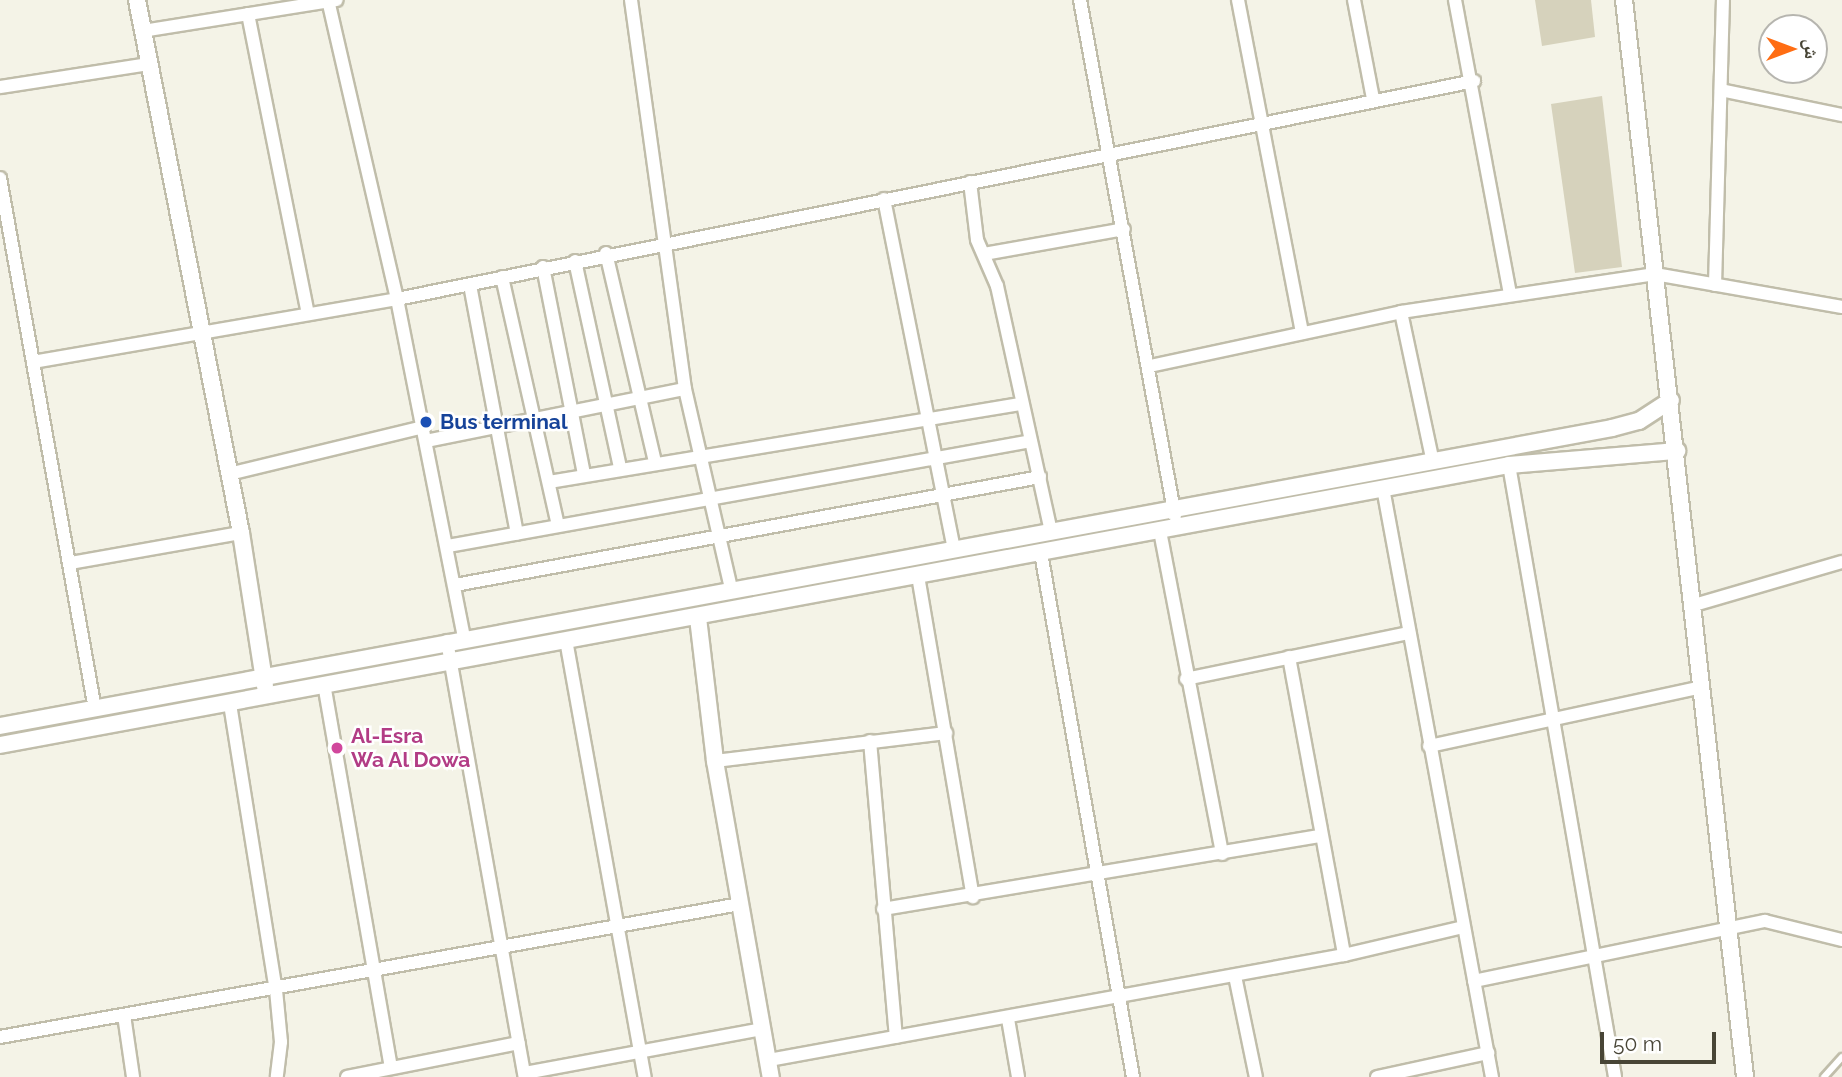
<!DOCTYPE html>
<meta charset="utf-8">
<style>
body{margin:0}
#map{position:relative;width:1842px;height:1077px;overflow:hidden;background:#f4f3e7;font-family:Raleway,"Noto Naskh Arabic",sans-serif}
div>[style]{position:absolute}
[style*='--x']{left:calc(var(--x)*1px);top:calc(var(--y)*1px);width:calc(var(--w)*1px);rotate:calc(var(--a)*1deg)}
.building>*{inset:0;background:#d6d2bc}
.roads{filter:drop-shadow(2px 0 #c0bdaa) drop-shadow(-2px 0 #c0bdaa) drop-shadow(0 2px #c0bdaa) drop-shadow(0 -2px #c0bdaa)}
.service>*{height:6px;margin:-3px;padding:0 3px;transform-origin:3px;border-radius:3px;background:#fff}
.minor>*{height:12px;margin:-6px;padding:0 6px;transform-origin:6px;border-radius:6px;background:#fff}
.tertiary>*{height:16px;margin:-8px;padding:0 8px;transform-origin:8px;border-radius:8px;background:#fff}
.dots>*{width:19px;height:19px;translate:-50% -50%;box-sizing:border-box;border:4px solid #fff;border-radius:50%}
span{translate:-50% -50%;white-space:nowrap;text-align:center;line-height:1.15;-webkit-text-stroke:5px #fff;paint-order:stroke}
.transit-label{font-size:21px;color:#164399;font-weight:700}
.left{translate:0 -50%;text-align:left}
.hotel-label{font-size:21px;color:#b23c85;font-weight:700}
.north{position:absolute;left:1758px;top:14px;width:70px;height:70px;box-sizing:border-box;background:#fff;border:2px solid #b6b5af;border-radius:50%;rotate:90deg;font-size:19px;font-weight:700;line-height:28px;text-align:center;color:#484536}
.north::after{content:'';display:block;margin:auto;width:24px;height:32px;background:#ff6d13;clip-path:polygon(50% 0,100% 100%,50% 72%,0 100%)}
.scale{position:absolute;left:1600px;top:1032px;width:116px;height:32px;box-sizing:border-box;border:4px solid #484536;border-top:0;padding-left:9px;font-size:21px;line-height:24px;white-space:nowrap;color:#484536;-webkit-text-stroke:5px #fff;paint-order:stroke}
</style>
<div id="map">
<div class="building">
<i style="clip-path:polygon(1535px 0,1591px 0,1595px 37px,1542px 46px)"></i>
<i style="clip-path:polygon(1602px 96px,1622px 267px,1575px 273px,1551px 104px)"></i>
</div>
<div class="roads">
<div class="service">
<i style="--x:1824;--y:1077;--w:27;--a:-48"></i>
</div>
<div class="minor">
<i style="--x:328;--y:0;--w:307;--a:77"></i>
<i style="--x:397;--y:299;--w:346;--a:78.8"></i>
<i style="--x:631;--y:0;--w:393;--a:82.1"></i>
<i style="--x:685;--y:389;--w:205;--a:77"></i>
<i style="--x:1080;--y:0;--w:525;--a:79.57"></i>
<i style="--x:1238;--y:0;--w:339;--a:79.1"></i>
<i style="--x:1354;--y:0;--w:101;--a:79.1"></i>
<i style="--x:1455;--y:0;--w:300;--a:79.4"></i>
<i style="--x:248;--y:14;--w:305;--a:78.7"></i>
<i style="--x:143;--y:31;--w:196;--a:-9.1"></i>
<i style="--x:0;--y:87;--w:151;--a:-8.8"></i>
<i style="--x:1721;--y:90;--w:124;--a:11.7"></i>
<i style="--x:0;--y:178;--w:539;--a:79.86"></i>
<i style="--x:970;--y:182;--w:58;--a:83.1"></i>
<i style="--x:977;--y:240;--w:50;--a:66.5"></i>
<i style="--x:997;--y:286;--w:251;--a:77.6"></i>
<i style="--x:884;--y:199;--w:357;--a:78.7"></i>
<i style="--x:606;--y:253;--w:215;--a:76.8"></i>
<i style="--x:984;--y:254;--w:142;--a:-10.1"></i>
<i style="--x:575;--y:261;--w:212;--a:77.7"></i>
<i style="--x:543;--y:267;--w:212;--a:78.8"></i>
<i style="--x:502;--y:277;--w:255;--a:77.3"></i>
<i style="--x:470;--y:285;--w:253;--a:79.3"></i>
<i style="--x:1715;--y:285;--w:285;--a:-88.4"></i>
<i style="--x:1401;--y:312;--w:153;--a:78"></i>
<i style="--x:33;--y:362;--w:369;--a:-9.8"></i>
<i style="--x:397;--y:299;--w:1099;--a:-11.44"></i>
<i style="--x:1150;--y:366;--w:257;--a:-12.1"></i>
<i style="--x:1401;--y:312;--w:257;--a:-8.5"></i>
<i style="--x:1655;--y:274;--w:190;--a:10"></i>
<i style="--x:426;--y:441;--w:264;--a:-11.4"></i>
<i style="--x:1509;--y:465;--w:621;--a:80.17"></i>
<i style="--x:229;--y:474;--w:200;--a:-13.6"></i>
<i style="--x:549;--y:482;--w:479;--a:-9.4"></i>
<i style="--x:1383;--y:488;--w:599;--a:79.52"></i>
<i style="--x:1160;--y:531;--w:329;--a:79.1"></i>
<i style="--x:448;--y:546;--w:592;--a:-10.21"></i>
<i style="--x:1041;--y:553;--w:532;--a:80.04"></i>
<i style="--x:70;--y:563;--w:174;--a:-10"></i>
<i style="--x:918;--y:576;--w:326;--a:80.3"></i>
<i style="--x:455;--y:585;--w:595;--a:-10.46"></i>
<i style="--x:1694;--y:605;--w:154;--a:-16.2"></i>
<i style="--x:566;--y:640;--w:444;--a:79.8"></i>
<i style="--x:447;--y:641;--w:443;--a:79.9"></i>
<i style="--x:1289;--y:657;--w:303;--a:79.5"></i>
<i style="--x:1186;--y:679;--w:228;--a:-11.7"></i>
<i style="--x:324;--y:684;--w:388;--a:80.1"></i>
<i style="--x:230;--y:704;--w:290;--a:80.9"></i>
<i style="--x:276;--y:990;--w:52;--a:84.5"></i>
<i style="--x:281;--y:1042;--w:35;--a:97"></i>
<i style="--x:870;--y:741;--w:297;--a:85"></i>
<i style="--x:1429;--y:746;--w:280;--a:-12.2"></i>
<i style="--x:715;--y:761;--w:233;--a:-6.9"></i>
<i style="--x:883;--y:909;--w:444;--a:-9.5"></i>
<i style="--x:1235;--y:976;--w:103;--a:78.3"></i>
<i style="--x:1474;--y:981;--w:297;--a:-11.7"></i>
<i style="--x:1765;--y:921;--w:79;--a:13.9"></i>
<i style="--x:124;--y:1015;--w:63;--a:81.7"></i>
<i style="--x:1008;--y:1019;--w:59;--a:80.2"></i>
<i style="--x:0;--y:1037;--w:752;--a:-10.19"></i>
<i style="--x:769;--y:1060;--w:585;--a:-10.35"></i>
<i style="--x:1344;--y:955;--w:122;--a:-13.2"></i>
<i style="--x:525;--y:1073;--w:242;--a:-10.5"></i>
<i style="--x:347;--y:1077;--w:175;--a:-11.2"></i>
<i style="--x:1377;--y:1077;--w:114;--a:-12.2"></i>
</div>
<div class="tertiary">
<i style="--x:137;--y:0;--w:543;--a:78.96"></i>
<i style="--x:241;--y:533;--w:155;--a:81.1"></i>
<i style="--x:1624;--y:0;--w:1084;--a:83.59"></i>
<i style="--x:698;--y:618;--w:144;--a:83.2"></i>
<i style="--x:715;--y:761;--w:321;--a:80"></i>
<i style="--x:0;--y:726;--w:1639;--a:-10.47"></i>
<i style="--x:1612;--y:428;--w:28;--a:-15"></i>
<i style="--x:1639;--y:421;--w:38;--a:-33"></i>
<i style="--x:0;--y:745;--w:1535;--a:-10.51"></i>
<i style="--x:1509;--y:465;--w:169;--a:-4.8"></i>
</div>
</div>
<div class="dots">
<i style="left:426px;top:422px;background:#1a4fb4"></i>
<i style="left:337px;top:748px;background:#d1479c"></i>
</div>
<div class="transit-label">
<span class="left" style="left:440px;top:422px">Bus terminal</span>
</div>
<div class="hotel-label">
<span class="left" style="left:351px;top:748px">Al-Esra<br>Wa Al Dowa</span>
</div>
<div class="north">ش</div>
<div class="scale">50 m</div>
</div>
